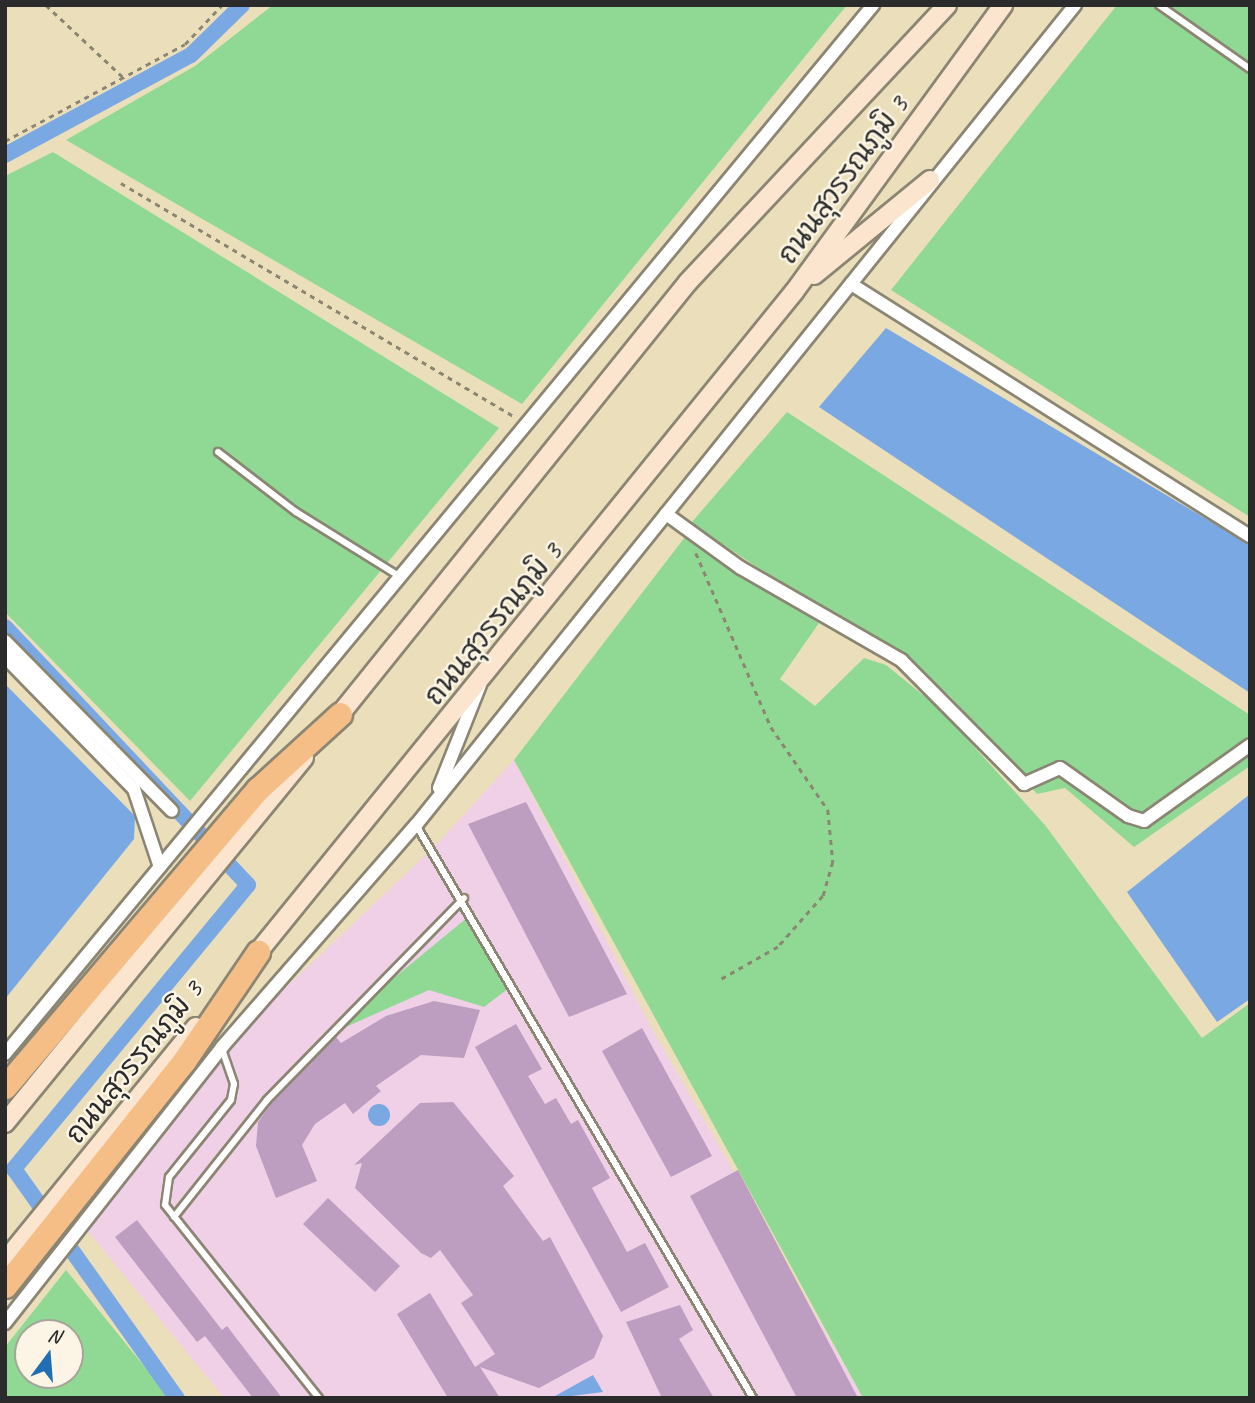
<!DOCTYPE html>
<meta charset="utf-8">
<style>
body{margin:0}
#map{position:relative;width:1255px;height:1403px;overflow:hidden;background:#ebdfbb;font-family:Caveat,"Playpen Sans Thai",sans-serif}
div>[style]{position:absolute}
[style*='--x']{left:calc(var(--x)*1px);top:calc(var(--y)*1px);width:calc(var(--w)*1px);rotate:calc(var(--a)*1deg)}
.built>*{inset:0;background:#efd0e6}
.green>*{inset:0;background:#90d994}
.water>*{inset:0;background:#79a8e3}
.round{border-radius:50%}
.canal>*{height:16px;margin:-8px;padding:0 8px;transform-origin:8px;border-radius:8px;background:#79a8e3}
.building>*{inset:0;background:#bd9dc0}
.path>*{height:2.5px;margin-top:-1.25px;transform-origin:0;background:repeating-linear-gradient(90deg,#8b8573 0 5px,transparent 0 10px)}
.roads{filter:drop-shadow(2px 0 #8b8573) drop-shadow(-2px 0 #8b8573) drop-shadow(0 2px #8b8573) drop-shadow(0 -2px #8b8573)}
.lane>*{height:6px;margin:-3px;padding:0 3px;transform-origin:3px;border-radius:3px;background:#fff}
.street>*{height:12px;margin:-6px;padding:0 6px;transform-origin:6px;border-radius:6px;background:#fff}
.secondary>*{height:18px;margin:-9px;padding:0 9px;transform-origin:9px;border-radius:9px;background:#fbe5cf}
.highway>*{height:23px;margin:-11.5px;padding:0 11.5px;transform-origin:11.5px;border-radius:11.5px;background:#f6be87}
span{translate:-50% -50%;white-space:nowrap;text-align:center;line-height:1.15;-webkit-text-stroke:5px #fcf5e5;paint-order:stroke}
.street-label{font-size:28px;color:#2b2b2b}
.frame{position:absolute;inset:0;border:7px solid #2b2b2b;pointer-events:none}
.north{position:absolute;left:14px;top:1319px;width:70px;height:70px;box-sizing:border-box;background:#fcf5e5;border:2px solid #a8a49b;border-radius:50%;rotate:16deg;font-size:19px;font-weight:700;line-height:28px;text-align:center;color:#2b2b2b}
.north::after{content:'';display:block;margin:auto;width:24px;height:32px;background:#1f6fb2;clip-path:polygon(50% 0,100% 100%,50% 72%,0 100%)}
</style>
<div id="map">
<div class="built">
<i style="clip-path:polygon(514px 760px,651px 1027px,863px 1398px,224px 1398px,84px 1226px,216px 1054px,434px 847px)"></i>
</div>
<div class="green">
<i style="clip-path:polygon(273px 5px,847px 5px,522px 404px,66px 140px,195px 66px)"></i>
<i style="clip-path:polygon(1117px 5px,1250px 5px,1250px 517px,891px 290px)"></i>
<i style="clip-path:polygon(53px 152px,499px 428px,190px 801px,5px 612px,5px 176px)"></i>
<i style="clip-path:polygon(787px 412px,1250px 715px,1250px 766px,1134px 847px,1065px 788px,1037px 794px,949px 695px,691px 523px)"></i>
<i style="clip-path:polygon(688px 533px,819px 623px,780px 679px,815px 706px,864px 658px,886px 665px,939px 708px,1045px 825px,1202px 1038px,1250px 1003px,1250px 1398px,863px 1398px,514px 760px)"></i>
<i style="clip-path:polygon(468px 917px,509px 988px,484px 1007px,429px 990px,321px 1038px)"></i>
<i style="clip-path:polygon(evenodd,66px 1270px,170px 1398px,5px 1398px,5px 1347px,66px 1270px,70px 1333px,70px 1375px,28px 1375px,28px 1333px,70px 1333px)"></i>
</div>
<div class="water">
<i style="clip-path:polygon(886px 328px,1250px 545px,1250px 693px,819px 407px)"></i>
<i style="clip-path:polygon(5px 684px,135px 816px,134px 839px,5px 999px)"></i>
<i style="clip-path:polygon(1250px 794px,1250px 999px,1217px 1022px,1127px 892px)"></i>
<i class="round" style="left:368px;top:1104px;width:22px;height:22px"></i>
<i style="clip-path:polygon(593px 1375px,603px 1392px,556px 1398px,555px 1396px)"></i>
</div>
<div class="canal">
<i style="--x:5;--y:155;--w:211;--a:-28.3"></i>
<i style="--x:191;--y:55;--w:71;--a:-44.4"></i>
<i style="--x:5;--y:627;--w:354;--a:46.7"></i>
<i style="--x:248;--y:885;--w:368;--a:129.5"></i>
<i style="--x:14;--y:1169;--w:281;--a:54.6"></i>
</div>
<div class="building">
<i style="clip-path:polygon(526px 802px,627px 994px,569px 1017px,468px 824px)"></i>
<i style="clip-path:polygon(434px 1001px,480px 1010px,464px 1058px,421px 1055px,376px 1086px,381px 1091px,353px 1114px,345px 1103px,315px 1124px,302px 1145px,317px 1181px,276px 1198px,256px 1146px,258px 1122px,271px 1104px,336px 1037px,341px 1043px,386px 1016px)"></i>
<i style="clip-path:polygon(516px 1024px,542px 1069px,528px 1076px,545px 1104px,556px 1098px,571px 1124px,578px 1120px,610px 1178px,592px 1188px,627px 1252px,645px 1243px,669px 1287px,621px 1312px,475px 1047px)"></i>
<i style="clip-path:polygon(642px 1028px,712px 1156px,671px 1177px,602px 1051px)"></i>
<i style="clip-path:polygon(453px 1102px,514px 1176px,503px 1186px,543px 1241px,550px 1237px,603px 1336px,594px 1358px,539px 1388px,480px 1367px,500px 1398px,448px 1398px,397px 1314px,430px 1293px,475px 1367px,495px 1354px,461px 1303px,473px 1295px,440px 1250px,431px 1258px,421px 1253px,355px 1188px,362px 1163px,354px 1165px,420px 1103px)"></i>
<i style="clip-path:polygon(738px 1170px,858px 1398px,797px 1398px,690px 1196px)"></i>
<i style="clip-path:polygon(328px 1198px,400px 1266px,375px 1292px,303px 1224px)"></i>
<i style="clip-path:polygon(137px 1220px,222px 1330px,227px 1326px,282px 1398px,253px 1398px,205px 1336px,197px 1342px,115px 1237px)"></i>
<i style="clip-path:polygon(680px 1305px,693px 1330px,679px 1339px,714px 1398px,662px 1398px,626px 1322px)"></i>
</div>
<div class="path">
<i style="--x:46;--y:5;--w:105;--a:43.1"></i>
<i style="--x:5;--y:141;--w:204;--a:-28.3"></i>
<i style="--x:185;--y:44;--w:54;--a:-46.5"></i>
<i style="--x:121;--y:183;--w:458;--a:30.7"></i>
<i style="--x:696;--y:553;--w:189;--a:66.7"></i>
<i style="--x:771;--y:727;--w:101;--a:55.5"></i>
<i style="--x:828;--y:810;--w:52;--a:84.5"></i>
<i style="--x:833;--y:862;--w:35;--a:106"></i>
<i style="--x:823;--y:896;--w:68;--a:131.4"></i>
<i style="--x:778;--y:947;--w:67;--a:150.4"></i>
</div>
<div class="roads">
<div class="lane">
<i style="--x:1159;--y:5;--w:111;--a:35.1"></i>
<i style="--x:218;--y:452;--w:98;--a:37.6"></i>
<i style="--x:296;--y:512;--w:121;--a:31.9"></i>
<i style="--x:416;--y:825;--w:665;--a:59.54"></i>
<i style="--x:222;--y:1049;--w:37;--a:71"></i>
<i style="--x:234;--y:1084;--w:16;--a:101"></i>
<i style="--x:231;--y:1100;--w:99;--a:128.8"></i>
<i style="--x:169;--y:1177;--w:28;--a:98"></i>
<i style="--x:165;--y:1205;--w:247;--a:51.4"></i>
<i style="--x:174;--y:1217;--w:149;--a:-51.5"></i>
<i style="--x:267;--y:1100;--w:282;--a:-45.7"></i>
</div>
<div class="street">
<i style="--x:851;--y:284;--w:472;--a:32.3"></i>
<i style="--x:666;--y:514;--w:92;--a:35.8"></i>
<i style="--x:741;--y:568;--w:185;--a:29.9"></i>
<i style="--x:901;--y:660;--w:175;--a:45.2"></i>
<i style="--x:1024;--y:784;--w:39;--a:-24"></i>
<i style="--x:1060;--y:768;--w:83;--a:35.2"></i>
<i style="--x:1128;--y:816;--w:17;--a:17"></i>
<i style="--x:1144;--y:821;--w:130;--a:-35.6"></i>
<i style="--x:5;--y:641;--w:238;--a:45.5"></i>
<i style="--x:5;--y:657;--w:185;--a:45.7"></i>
<i style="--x:134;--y:789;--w:82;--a:71.6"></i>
<i style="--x:439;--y:788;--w:111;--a:-68.3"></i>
<i style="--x:5;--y:1054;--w:1362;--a:-50.39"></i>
<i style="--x:5;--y:1323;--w:351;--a:-51.8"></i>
<i style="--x:222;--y:1047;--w:295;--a:-48.9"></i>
<i style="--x:416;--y:825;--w:1052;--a:-51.21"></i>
</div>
<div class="secondary">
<i style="--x:814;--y:275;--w:150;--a:-39.3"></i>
<i style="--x:333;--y:723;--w:566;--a:-51.17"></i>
<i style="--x:688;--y:282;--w:379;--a:-46.9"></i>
<i style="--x:250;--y:962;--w:863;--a:-50.93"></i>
<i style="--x:794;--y:292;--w:355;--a:-53.9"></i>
<i style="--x:5;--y:1123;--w:472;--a:-50.7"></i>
<i style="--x:5;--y:1261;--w:302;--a:-50.8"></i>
</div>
<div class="highway">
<i style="--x:5;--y:1087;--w:391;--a:-49.7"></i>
<i style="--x:258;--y:789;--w:111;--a:-42.4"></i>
<i style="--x:5;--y:1286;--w:288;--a:-51.5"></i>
<i style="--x:184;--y:1061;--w:132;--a:-55.8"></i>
</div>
</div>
<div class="street-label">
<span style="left:843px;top:180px;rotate:-54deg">ถนนสุวรรณภูมิ 3</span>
<span style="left:493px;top:624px;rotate:-51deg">ถนนสุวรรณภูมิ 3</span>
<span style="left:134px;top:1062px;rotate:-51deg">ถนนสุวรรณภูมิ 3</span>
</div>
<div class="frame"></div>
<div class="north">N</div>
</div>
